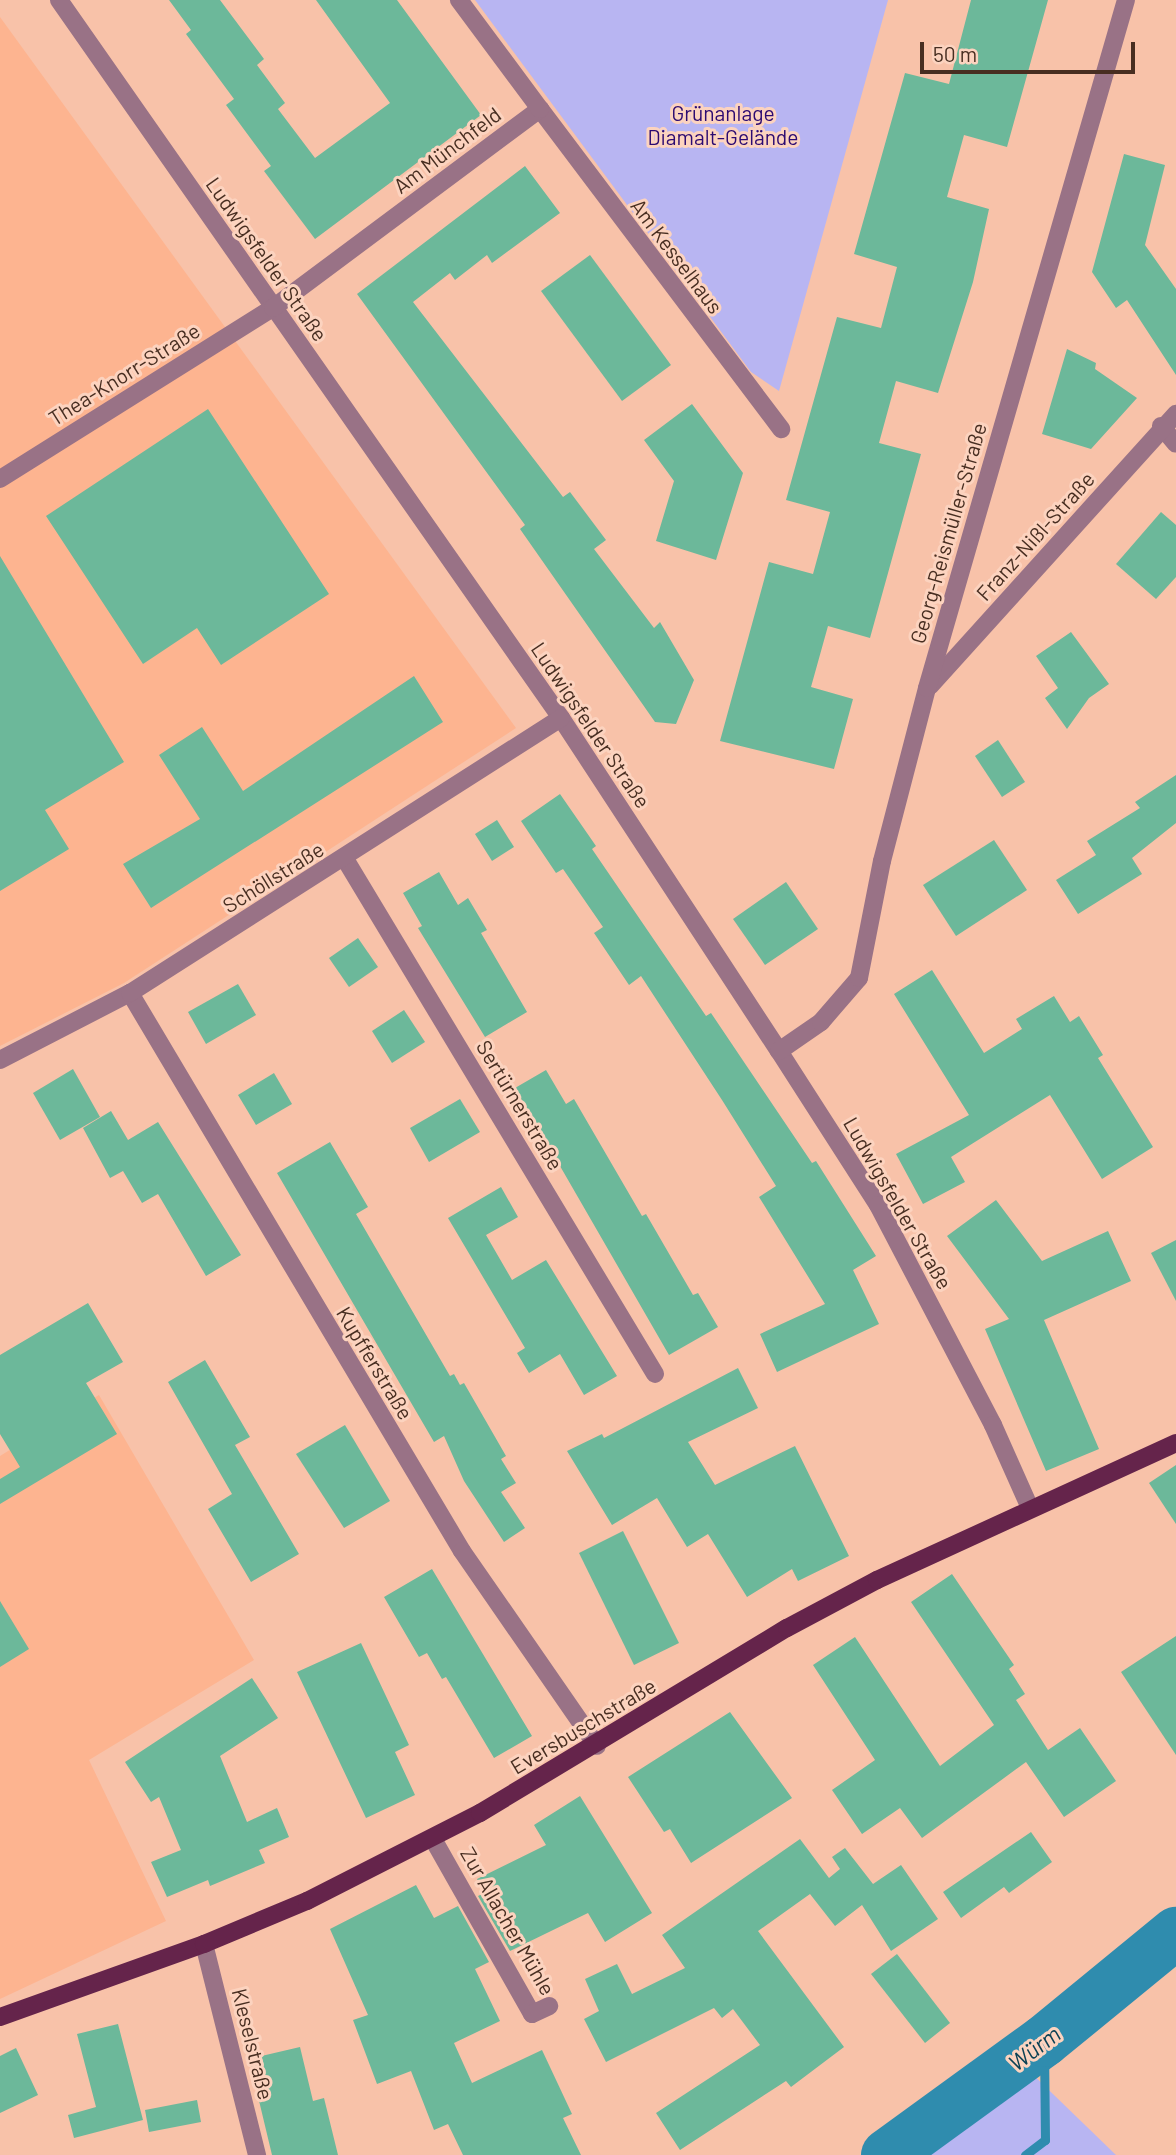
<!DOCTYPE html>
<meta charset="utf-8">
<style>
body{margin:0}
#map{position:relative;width:1176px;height:2155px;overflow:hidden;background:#f8c2a9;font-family:Barlow,sans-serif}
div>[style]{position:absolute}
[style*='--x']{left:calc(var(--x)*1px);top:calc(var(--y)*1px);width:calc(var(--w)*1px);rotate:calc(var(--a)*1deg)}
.built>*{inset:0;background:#fdb490}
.green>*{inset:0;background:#b8b5f2}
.stream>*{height:9px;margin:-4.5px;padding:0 4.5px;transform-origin:4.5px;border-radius:4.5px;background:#2f8cae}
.river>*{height:52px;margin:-26px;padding:0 26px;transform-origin:26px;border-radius:26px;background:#2f8cae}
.building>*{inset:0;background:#6cb89a}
.minor>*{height:18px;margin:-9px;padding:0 9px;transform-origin:9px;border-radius:9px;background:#997286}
.major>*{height:18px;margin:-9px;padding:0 9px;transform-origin:9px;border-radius:9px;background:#65244b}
span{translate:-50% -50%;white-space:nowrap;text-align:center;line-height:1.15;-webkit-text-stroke:6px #fcd3bf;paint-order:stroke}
.park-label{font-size:21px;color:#2c0a71}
.street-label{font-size:21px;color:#482e21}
.water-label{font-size:23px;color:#0c4154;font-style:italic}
.scale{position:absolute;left:920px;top:42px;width:215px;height:32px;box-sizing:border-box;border:4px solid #482e21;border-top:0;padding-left:9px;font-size:21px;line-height:24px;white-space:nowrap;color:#482e21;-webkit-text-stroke:5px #fcd3bf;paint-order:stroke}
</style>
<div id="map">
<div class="built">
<i style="clip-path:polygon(0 17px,516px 728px,124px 983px,0 1046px)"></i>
<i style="clip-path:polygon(99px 1395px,254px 1660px,89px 1760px,166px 1921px,0 1999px,0 1456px)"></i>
</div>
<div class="green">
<i style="clip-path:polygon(475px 0,888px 0,779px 391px,751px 372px)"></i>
<i style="clip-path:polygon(1024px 2066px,1116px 2155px,904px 2155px)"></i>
</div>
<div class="stream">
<i style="--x:1025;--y:2155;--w:25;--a:-37"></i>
<i style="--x:1045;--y:2140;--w:99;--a:-90.6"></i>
</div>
<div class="river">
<i style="--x:887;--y:2155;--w:194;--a:-36"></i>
<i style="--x:1044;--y:2041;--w:171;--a:-39.3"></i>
</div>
<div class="building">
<i style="clip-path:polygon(169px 0,220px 0,264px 59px,257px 65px,285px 103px,278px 109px,315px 158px,390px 103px,316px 0,397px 0,481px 115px,315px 239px,264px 171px,271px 166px,226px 105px,234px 99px,186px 34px,191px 30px)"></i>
<i style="clip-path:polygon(971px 0,1048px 0,1007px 147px,964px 135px,947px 197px,989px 209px,973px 282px,938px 393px,896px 381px,879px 443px,921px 454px,870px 638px,828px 626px,811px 687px,853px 699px,834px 769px,720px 741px,769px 562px,813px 574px,830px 512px,786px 500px,837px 317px,881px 328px,897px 267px,854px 254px,905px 73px,949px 84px)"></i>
<i style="clip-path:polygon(1124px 154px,1165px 165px,1145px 245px,1176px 289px,1176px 375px,1127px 300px,1116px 308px,1092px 272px)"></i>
<i style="clip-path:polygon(525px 166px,560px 213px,492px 263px,487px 255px,455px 280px,450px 273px,413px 302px,563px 497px,570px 492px,606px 540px,594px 549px,654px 628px,660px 622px,694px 680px,676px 724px,655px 722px,520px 529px,525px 525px,357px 294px)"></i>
<i style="clip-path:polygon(590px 255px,671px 365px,622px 401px,541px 291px)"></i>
<i style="clip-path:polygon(1067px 349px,1096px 363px,1095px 369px,1137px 398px,1091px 449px,1042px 434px)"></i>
<i style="clip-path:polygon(692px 404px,743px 473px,716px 560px,656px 541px,674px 481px,644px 440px)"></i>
<i style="clip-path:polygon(208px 409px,329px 594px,221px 665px,197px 628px,143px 664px,46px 516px)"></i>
<i style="clip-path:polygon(1161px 512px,1176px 525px,1176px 577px,1156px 599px,1116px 564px)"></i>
<i style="clip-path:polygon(0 556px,124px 762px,45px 810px,69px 849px,0 891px)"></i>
<i style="clip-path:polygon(1071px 632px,1109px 684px,1089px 698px,1067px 729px,1045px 698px,1058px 688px,1036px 656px)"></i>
<i style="clip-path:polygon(414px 676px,443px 722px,151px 908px,123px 864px,200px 819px,159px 755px,202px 727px,243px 791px)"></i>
<i style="clip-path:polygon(998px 740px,1025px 782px,1002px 797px,975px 756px)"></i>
<i style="clip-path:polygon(1176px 775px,1176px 823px,1132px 858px,1142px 874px,1078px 914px,1056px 880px,1096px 855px,1087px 841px,1140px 808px,1135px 802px)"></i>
<i style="clip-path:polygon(560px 794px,596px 846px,592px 849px,706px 1016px,711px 1013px,812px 1163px,816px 1161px,876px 1256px,853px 1270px,879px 1324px,777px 1372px,760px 1334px,825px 1304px,759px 1197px,776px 1186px,722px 1100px,641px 976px,629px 985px,594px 933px,603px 927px,563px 869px,556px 873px,521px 821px)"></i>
<i style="clip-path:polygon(497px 820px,514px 847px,492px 861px,475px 834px)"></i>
<i style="clip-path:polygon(994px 840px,1027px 890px,956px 936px,923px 885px)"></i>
<i style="clip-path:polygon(439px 872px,458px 905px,468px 898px,487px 930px,481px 933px,527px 1012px,485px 1037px,418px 928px,422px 926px,403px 893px)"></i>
<i style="clip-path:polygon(786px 882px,818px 929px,765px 965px,733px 919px)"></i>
<i style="clip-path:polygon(358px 938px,378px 967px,349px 987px,329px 958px)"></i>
<i style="clip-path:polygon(932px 970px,984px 1053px,1022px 1029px,1016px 1019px,1054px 996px,1070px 1022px,1079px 1016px,1103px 1055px,1098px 1058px,1153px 1147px,1102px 1179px,1050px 1095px,951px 1157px,965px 1182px,923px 1204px,896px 1154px,969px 1115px,894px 994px)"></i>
<i style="clip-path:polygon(238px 984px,256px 1015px,206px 1044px,188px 1012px)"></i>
<i style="clip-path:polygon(404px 1010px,425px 1042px,392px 1063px,372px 1031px)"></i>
<i style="clip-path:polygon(73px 1069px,100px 1117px,60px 1140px,33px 1093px)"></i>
<i style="clip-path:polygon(546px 1070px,566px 1104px,574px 1099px,642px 1216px,646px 1214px,693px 1295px,698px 1293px,718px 1327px,669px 1355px,515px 1088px)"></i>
<i style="clip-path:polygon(274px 1073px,292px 1104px,256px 1125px,238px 1095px)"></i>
<i style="clip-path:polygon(460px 1099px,480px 1132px,429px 1162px,410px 1128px)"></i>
<i style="clip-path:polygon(111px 1111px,128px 1140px,158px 1122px,241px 1255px,206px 1276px,158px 1194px,142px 1203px,123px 1171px,110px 1178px,83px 1128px)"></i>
<i style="clip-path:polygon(330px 1142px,368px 1207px,356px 1214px,450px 1376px,454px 1374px,460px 1385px,464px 1383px,506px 1456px,501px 1459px,516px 1483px,501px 1492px,525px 1528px,504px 1542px,464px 1481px,444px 1436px,434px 1442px,277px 1173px)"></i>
<i style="clip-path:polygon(501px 1187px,518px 1217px,486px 1235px,512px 1280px,546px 1260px,617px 1376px,584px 1395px,560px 1354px,529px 1373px,517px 1353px,525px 1348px,448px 1218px)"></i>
<i style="clip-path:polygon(996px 1200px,1042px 1261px,1108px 1231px,1131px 1281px,1044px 1320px,1099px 1449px,1046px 1471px,985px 1329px,1009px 1319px,947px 1236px)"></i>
<i style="clip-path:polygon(1176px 1240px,1176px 1301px,1151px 1253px)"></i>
<i style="clip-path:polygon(88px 1303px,123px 1362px,86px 1383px,117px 1434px,0 1504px,0 1479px,20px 1467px,0 1434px,0 1355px)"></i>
<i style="clip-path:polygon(205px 1360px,250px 1437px,235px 1445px,299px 1554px,251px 1582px,208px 1509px,232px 1494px,168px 1382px)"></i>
<i style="clip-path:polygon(738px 1368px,758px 1408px,688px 1442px,715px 1485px,795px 1446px,849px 1556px,798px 1581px,792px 1569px,747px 1597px,708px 1534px,687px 1547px,657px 1498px,612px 1525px,567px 1451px,602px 1434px,604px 1438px)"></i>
<i style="clip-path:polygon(345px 1425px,390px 1501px,344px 1528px,296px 1454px)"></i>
<i style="clip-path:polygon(1176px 1465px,1176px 1524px,1149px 1483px)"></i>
<i style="clip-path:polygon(623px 1531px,679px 1643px,634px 1665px,579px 1553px)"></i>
<i style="clip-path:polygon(432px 1569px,532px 1736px,494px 1758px,446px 1677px,442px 1679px,427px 1653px,419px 1657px,384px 1597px)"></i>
<i style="clip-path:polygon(952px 1574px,1014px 1665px,1009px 1669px,1025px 1694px,1016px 1700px,1048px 1750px,1080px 1728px,1116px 1781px,1064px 1817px,1026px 1762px,922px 1838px,900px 1808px,862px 1834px,832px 1790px,875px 1760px,813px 1665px,855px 1637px,940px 1766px,994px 1725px,911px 1602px)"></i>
<i style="clip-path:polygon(0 1601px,29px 1649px,0 1667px)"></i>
<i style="clip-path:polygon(1176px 1636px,1176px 1755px,1121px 1672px)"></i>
<i style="clip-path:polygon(361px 1643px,409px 1745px,395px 1752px,415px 1795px,366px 1818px,297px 1672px)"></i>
<i style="clip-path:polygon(252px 1678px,278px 1718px,220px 1756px,247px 1822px,277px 1808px,289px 1837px,259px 1850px,265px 1863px,210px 1886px,208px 1880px,167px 1897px,151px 1862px,181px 1850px,159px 1797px,151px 1802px,125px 1762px)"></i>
<i style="clip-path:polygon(730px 1712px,792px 1798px,691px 1863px,670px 1829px,664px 1832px,628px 1777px)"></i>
<i style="clip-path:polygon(580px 1796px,652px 1913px,605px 1942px,588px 1913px,510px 1951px,478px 1896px,484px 1893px,477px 1879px,546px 1845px,534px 1825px)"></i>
<i style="clip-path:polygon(1031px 1832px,1052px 1862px,1009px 1893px,1004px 1887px,961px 1918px,943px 1892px)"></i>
<i style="clip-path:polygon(800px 1839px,829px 1878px,840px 1869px,832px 1857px,845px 1848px,873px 1884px,901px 1865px,938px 1919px,891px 1951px,862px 1905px,835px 1926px,810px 1894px,758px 1931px,844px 2047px,791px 2087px,786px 2081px,680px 2150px,656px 2113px,760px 2045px,733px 2009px,722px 2018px,714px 2008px,606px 2062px,584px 2019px,599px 2011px,585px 1979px,617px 1964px,632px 1994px,685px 1968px,662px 1935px)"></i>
<i style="clip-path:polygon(416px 1885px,434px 1918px,458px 1906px,489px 1962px,475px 1969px,500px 2021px,454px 2043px,472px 2083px,542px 2050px,572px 2114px,563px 2118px,581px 2155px,463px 2155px,448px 2124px,434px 2130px,411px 2071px,377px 2084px,353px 2020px,368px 2015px,330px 1929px)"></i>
<i style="clip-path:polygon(897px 1954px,950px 2023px,925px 2043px,871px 1974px)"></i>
<i style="clip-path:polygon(118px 2024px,143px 2120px,74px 2138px,68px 2115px,96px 2107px,77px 2034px)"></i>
<i style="clip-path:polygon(300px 2047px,313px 2101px,324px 2098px,338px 2155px,272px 2155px,249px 2059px)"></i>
<i style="clip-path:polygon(16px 2048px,38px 2095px,0 2113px,0 2056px)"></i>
<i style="clip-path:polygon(197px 2100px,201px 2122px,149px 2132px,145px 2110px)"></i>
</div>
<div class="minor">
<i style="--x:59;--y:0;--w:876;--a:55.04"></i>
<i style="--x:561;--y:718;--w:398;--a:56.8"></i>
<i style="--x:779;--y:1051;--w:183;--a:57.3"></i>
<i style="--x:878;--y:1205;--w:248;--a:62.4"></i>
<i style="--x:993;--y:1425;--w:91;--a:66"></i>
<i style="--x:540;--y:109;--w:401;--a:53"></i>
<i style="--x:1161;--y:426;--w:23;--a:50"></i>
<i style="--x:0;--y:479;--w:322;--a:-32.1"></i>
<i style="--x:273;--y:308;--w:333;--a:-36.7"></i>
<i style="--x:540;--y:109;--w:136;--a:-126.6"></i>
<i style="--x:930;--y:686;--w:367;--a:-47.9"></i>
<i style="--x:345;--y:859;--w:601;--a:58.95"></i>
<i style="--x:130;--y:993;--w:649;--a:59.25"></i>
<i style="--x:462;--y:1551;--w:237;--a:55.3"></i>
<i style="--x:779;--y:1051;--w:51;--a:-34.6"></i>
<i style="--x:821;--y:1022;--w:58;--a:-49.2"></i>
<i style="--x:859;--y:978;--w:119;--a:-78.9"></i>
<i style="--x:882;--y:861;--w:179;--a:-75.4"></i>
<i style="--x:927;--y:688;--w:716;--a:-73.87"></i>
<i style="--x:0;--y:1060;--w:146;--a:-27.3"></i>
<i style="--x:130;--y:993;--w:511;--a:-32.54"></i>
<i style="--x:433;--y:1839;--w:201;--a:60.5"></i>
<i style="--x:532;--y:2014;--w:19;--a:-25"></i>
<i style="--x:204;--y:1944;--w:218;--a:75.9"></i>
</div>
<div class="major">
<i style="--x:0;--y:2017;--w:217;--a:-19.7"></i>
<i style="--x:204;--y:1944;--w:112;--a:-22.7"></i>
<i style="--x:307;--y:1901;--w:194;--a:-27"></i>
<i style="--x:480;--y:1813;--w:358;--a:-31.1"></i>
<i style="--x:787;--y:1628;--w:102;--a:-28.1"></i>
<i style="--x:877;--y:1580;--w:329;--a:-24.6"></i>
</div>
<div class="park-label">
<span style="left:723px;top:125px">Grünanlage<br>Diamalt-Gelände</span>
</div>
<div class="street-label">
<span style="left:447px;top:150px;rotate:-37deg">Am Münchfeld</span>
<span style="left:677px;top:256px;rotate:53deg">Am Kesselhaus</span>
<span style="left:267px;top:259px;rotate:55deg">Ludwigsfelder Straße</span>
<span style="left:124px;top:374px;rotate:-32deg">Thea-Knorr-Straße</span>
<span style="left:948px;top:533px;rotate:-74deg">Georg-Reismüller-Straße</span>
<span style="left:1035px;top:536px;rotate:-48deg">Franz-Nißl-Straße</span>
<span style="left:591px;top:725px;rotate:56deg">Ludwigsfelder Straße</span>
<span style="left:273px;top:877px;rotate:-32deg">Schöllstraße</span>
<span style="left:520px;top:1105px;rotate:59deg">Sertürnerstraße</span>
<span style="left:898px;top:1203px;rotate:60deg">Ludwigsfelder Straße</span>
<span style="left:375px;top:1363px;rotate:59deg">Kupfferstraße</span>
<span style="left:583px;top:1726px;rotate:-31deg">Eversbuschstraße</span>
<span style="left:508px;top:1921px;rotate:60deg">Zur Allacher Mühle</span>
<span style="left:253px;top:2044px;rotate:76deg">Kleselstraße</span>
</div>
<div class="water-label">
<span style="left:1034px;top:2048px;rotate:-37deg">Würm</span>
</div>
<div class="scale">50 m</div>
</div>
